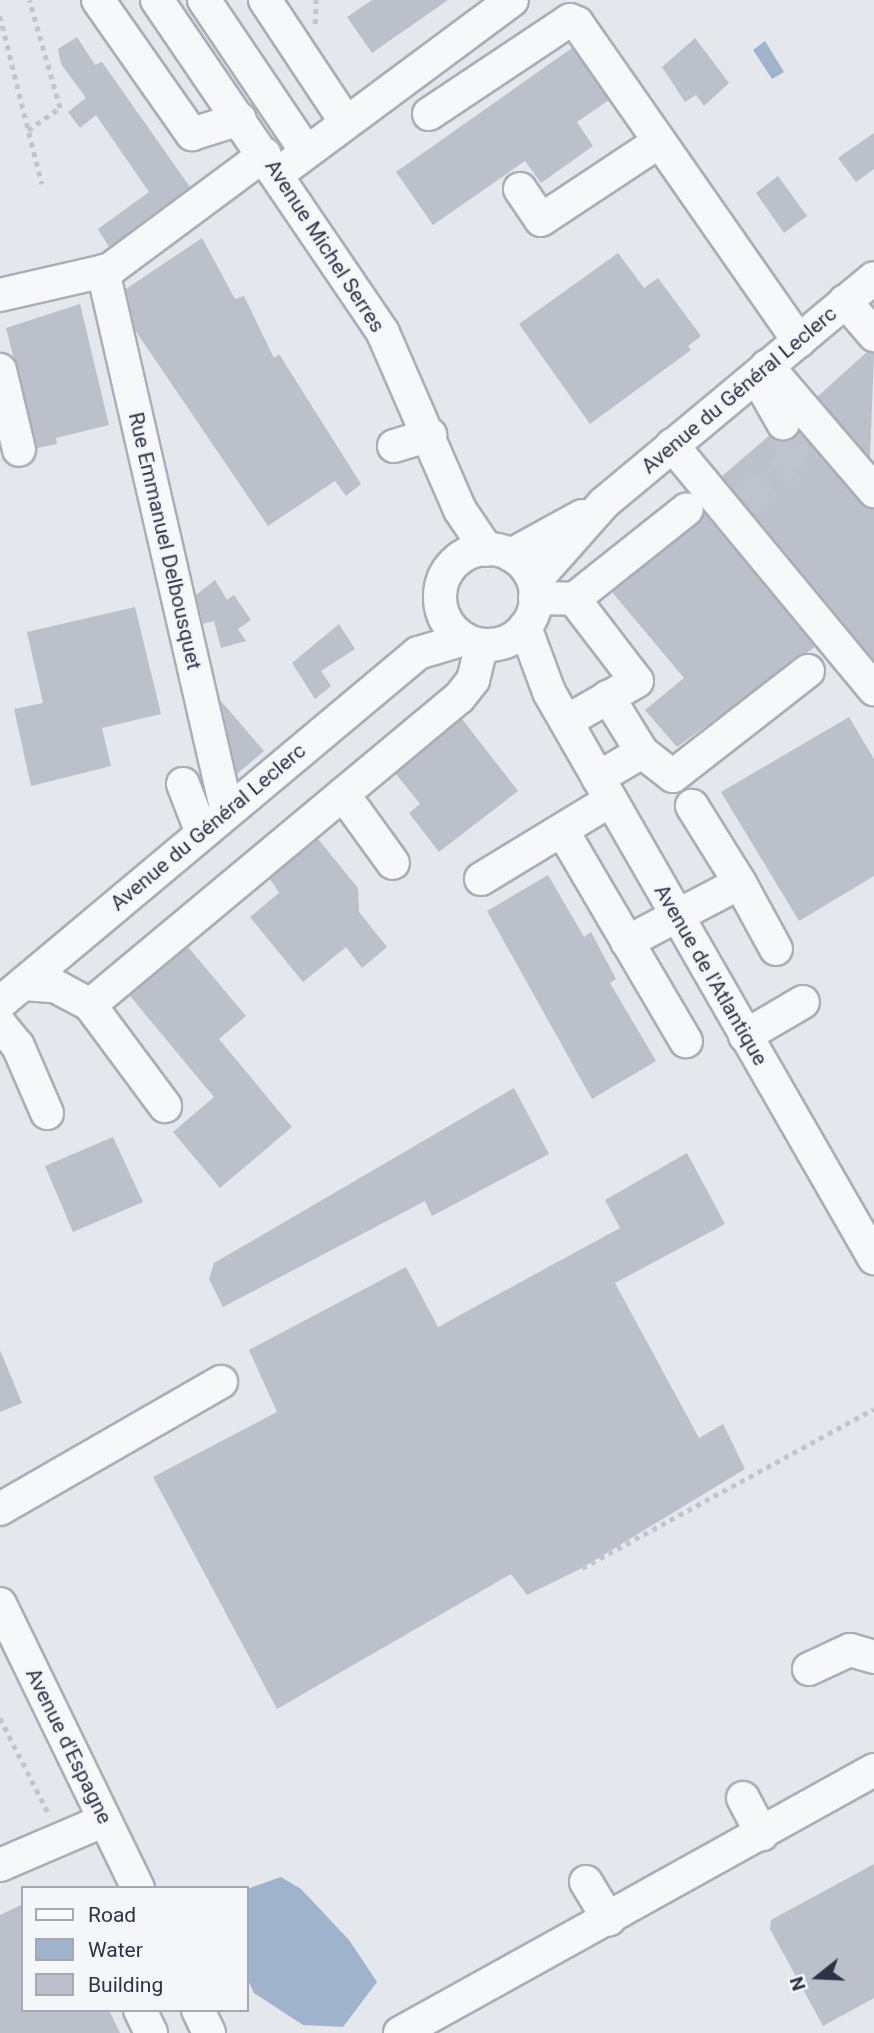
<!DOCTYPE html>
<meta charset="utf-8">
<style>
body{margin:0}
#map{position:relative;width:874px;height:2033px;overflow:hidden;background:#e4e7ec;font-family:Roboto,sans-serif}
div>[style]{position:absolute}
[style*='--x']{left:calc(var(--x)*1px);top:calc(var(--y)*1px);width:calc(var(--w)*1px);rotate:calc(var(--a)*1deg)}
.water>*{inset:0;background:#9fb4cc}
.building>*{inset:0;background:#bbc0ca}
.minor-tunnel>*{height:32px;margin-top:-16px;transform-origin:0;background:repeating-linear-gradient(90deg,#bfc3cb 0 32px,transparent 0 48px)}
.path>*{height:4.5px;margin-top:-2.25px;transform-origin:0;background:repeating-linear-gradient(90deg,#c2c5cb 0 5px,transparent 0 10px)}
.roads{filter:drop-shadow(2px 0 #a9aeb7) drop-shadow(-2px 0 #a9aeb7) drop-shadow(0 2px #a9aeb7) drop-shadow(0 -2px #a9aeb7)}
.minor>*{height:32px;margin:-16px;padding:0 16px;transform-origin:16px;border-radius:16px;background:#f7f8fa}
.minor>.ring{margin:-16px;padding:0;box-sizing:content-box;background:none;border:32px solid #f7f8fa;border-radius:50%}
span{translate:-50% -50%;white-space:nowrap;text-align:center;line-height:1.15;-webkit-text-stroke:5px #f4f6f9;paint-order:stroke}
.street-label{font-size:21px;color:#2b3445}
.legend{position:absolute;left:21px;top:1886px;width:228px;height:126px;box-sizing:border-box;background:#f4f6f9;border:2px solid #a4a8b1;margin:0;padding:9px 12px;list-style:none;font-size:21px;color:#2b3445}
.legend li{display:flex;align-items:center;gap:14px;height:35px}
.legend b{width:35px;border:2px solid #a4a8b1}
.north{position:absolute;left:783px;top:1942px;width:70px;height:70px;-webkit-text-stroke:5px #f4f6f9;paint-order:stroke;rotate:252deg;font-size:19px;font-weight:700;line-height:28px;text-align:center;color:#2b3445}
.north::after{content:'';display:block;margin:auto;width:24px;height:32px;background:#2b3445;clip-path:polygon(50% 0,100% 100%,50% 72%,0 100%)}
</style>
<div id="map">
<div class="water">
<i style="clip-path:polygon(765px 41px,784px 72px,772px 79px,753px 50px)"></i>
<i style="clip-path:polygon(281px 1877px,301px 1889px,349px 1940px,377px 1982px,343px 2027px,303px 2025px,254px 1993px,247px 1978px,247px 1889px)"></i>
</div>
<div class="building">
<i style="clip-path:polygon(372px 0,448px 0,372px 53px,347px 17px)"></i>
<i style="clip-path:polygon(77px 37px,95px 65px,102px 62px,190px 187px,109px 247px,98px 229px,149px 192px,96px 115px,80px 128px,68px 112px,86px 98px,61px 64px,58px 49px)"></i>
<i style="clip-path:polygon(695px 38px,729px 83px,704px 106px,696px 95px,685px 102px,662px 67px)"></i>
<i style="clip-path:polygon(572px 48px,609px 100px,577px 122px,593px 146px,541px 183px,525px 161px,433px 225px,396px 172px)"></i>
<i style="clip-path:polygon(874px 133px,874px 169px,856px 182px,838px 158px)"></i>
<i style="clip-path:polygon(778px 176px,807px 216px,784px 233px,756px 193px)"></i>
<i style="clip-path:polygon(202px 238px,235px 299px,244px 296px,274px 358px,279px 354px,361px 484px,346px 496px,335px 481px,268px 526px,135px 330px,126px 289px)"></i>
<i style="clip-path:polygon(618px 253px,644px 288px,658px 278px,701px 336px,688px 346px,691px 350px,590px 424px,519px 324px)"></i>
<i style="clip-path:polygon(80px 304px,109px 425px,56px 438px,57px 444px,37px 448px,6px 328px)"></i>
<i style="clip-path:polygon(867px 352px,874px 353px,870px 458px,817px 397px)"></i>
<i style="clip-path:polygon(799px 432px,860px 503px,874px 509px,874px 660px,722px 476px,770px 435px,784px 441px)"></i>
<i style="clip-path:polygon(704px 513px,815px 647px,677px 747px,645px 710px,684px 678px,612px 592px)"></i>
<i style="clip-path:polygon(215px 580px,227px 600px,234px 595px,251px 620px,238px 629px,246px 641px,221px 648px,214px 621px,203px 624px,196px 595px)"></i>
<i style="clip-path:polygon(135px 607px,161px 714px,102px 728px,111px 766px,31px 786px,14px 709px,43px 703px,27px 632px)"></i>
<i style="clip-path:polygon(339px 624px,355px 649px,321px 671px,331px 686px,315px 699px,292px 663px)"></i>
<i style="clip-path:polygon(220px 700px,264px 751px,237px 774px)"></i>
<i style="clip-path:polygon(849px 717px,874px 759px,874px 876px,799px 921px,721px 792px)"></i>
<i style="clip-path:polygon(462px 719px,518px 791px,439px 852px,409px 813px,420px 804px,396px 774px)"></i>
<i style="clip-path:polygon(318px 839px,358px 888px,359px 912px,387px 947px,362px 968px,346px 947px,303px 982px,250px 917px,279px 893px,270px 879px)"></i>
<i style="clip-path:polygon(548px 875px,584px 937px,591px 932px,616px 979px,610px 983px,656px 1061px,592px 1099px,487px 911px)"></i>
<i style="clip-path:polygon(188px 947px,246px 1016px,219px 1039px,292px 1127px,220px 1188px,173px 1132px,214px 1097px,130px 996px)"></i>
<i style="clip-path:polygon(514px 1088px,549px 1154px,432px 1216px,425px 1201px,223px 1307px,209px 1279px,214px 1263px)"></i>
<i style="clip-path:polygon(113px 1137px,143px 1202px,73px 1232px,45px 1166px)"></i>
<i style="clip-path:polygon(687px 1153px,725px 1224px,615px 1283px,699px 1438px,723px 1424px,745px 1469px,582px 1568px,527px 1595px,511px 1574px,277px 1709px,153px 1477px,277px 1412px,249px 1350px,406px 1267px,438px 1327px,620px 1228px,605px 1200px)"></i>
<i style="clip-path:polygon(0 1350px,22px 1403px,0 1412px)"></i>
<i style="clip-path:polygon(874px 1864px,874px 1998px,823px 2026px,770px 1929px,771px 1920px)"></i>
<i style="clip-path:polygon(23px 1904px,23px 2010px,109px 2010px,120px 2033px,0 2033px,0 1915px)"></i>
</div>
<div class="minor-tunnel">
<i style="--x:728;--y:503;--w:14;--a:0"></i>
<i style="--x:742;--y:503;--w:61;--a:-37.1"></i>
<i style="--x:791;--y:466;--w:22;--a:-87"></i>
<i style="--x:792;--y:444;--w:23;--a:-113"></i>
</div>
<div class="path">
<i style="--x:0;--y:16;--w:173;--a:76"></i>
<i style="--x:315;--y:24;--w:24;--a:-88"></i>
<i style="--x:28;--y:130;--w:39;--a:-35"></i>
<i style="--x:60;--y:108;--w:112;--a:-106"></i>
<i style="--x:582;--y:1568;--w:332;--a:-28.6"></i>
<i style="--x:0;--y:1718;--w:110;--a:63"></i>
</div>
<div class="roads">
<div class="minor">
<i style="--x:98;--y:0;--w:164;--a:55"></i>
<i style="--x:192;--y:134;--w:50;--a:-17.4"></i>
<i style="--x:157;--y:0;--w:402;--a:55.8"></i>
<i style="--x:383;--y:333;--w:193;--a:66.5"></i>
<i style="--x:460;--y:510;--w:48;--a:56"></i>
<i style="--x:204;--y:0;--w:182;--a:56"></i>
<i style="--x:265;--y:0;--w:145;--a:56.5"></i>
<i style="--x:429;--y:114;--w:169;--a:-33.7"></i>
<i style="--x:570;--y:20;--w:8;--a:23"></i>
<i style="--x:577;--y:23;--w:388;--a:55.1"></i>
<i style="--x:279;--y:173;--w:290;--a:-36.6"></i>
<i style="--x:520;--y:189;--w:37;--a:56"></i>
<i style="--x:541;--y:220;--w:141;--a:-33.5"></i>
<i style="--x:103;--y:271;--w:555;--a:77.09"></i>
<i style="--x:0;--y:295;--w:112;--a:-12.9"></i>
<i style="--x:109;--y:270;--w:194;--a:-36.6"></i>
<i style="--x:845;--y:301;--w:45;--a:49.5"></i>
<i style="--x:767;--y:366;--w:165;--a:49.4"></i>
<i style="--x:0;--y:370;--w:82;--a:76.6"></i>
<i style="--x:758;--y:379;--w:51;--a:60.4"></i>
<i style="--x:672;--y:445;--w:317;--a:50.4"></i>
<i style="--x:394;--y:446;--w:38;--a:-17"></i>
<i class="ring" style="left:440px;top:549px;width:64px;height:64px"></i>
<i style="--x:511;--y:555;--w:81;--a:-28.8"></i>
<i style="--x:535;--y:581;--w:104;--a:-48.5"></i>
<i style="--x:604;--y:503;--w:351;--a:-39.8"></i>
<i style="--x:535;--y:598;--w:39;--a:1"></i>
<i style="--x:574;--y:599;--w:103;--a:52.5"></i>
<i style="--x:637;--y:681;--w:81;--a:150.3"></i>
<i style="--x:574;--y:599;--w:144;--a:-38.5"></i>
<i style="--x:525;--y:627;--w:69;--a:69.7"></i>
<i style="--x:549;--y:692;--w:653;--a:60.14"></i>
<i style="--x:642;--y:752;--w:39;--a:38"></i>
<i style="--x:673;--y:776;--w:171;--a:-37.9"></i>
<i style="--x:598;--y:778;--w:51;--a:-30.6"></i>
<i style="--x:642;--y:752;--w:65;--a:-121.7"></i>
<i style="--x:183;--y:784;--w:53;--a:68.8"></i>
<i style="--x:343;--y:794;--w:85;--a:54.1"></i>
<i style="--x:562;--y:830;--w:245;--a:59.6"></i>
<i style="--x:481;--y:879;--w:152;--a:-31.3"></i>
<i style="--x:740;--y:883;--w:75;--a:61.4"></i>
<i style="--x:627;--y:942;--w:127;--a:-27.6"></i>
<i style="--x:740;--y:883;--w:91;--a:-121.9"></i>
<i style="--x:23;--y:984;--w:32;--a:4"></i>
<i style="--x:55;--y:986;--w:40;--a:28"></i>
<i style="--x:90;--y:1005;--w:126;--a:53.4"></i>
<i style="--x:0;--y:1003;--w:545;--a:-39.94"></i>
<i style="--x:418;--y:653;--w:49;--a:-16.6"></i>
<i style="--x:90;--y:1005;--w:480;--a:-39.8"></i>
<i style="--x:459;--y:698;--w:23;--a:-52"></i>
<i style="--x:473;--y:680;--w:36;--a:-76"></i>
<i style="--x:0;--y:1024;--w:28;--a:51"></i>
<i style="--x:18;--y:1046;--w:73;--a:66.6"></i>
<i style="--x:745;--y:1036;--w:67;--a:-30.4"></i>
<i style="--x:0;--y:1509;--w:255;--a:-29.9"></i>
<i style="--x:0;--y:1604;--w:316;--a:64.1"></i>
<i style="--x:809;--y:1669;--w:45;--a:-24.9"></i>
<i style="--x:850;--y:1650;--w:25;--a:16"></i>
<i style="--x:743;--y:1798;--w:41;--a:62.2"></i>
<i style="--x:0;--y:1865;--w:114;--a:-23.2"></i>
<i style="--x:586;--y:1882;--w:44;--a:58.8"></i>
<i style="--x:140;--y:2010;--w:25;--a:64"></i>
<i style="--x:198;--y:2010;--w:25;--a:64"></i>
<i style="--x:400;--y:2033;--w:542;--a:-29.02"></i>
</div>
</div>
<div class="street-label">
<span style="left:325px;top:246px;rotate:57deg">Avenue Michel Serres</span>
<span style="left:739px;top:390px;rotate:-40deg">Avenue du Général Leclerc</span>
<span style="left:165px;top:541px;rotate:77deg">Rue Emmanuel Delbousquet</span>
<span style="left:208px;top:827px;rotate:-40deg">Avenue du Général Leclerc</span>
<span style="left:711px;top:975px;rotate:60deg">Avenue de l'Atlantique</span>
<span style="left:69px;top:1746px;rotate:64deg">Avenue d'Espagne</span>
</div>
<ul class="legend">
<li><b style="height:9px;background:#f7f8fa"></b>Road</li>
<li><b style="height:19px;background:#9fb4cc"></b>Water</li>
<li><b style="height:19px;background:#bbc0ca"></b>Building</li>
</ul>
<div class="north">N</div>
</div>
